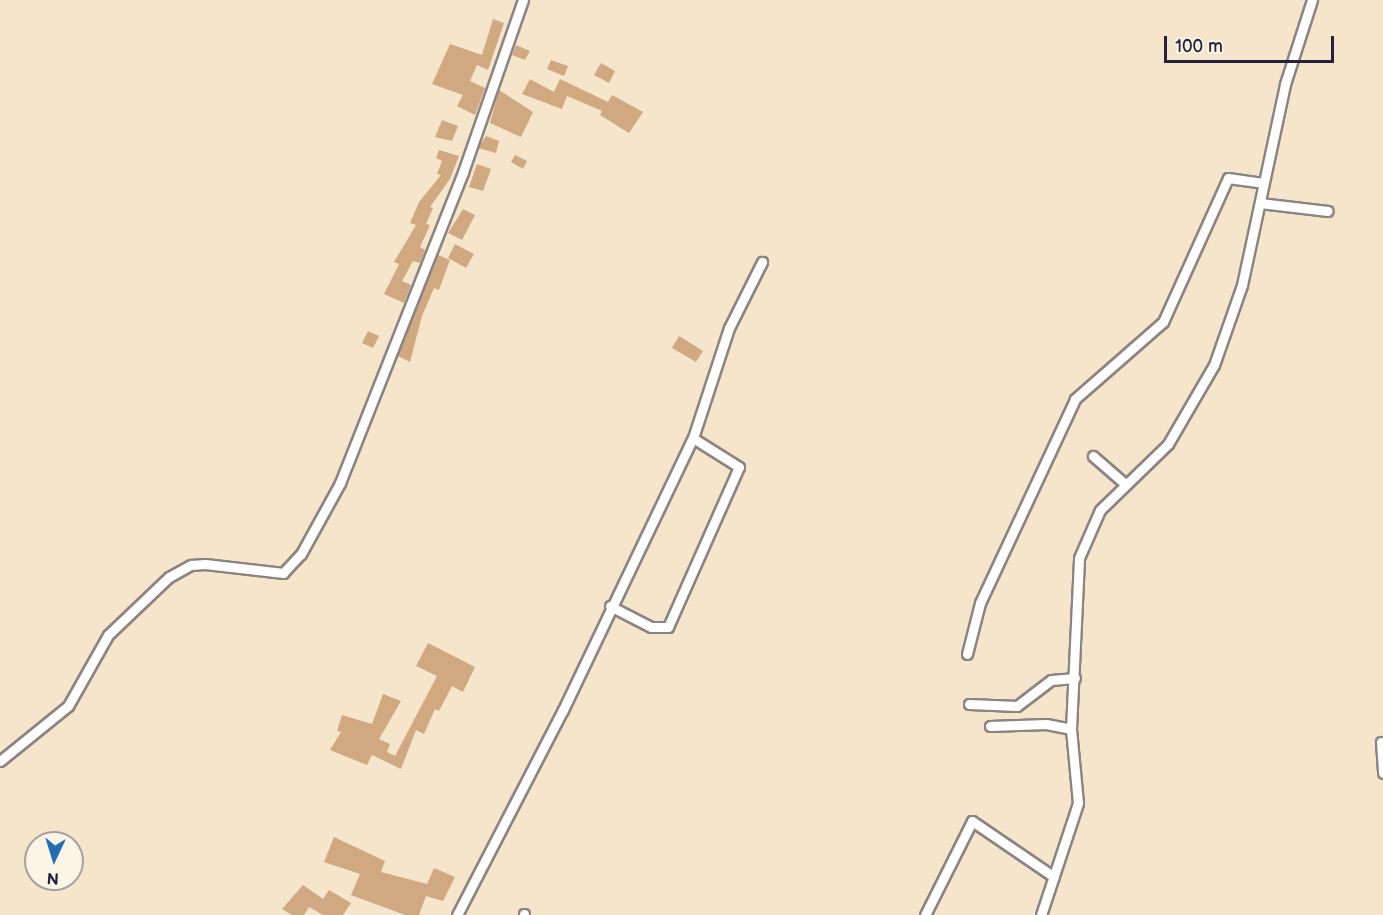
<!DOCTYPE html>
<style>
body{margin:0}
#map{position:relative;width:1383px;height:915px;overflow:hidden;background:#f5e5ca;font-family:"Balsamiq Sans",sans-serif}
div>[style]{position:absolute}
[style*='--x']{left:calc(var(--x)*1px);top:calc(var(--y)*1px);width:calc(var(--w)*1px);rotate:calc(var(--a)*1deg)}
.building>*{inset:0;background:#d1a981}
.roads{filter:drop-shadow(2px 0 #8c8482) drop-shadow(-2px 0 #8c8482) drop-shadow(0 2px #8c8482) drop-shadow(0 -2px #8c8482)}
.minor>*{height:9px;margin:-4.5px;padding:0 4.5px;transform-origin:4.5px;border-radius:4.5px;background:#fff}
span{translate:-50% -50%;white-space:nowrap;text-align:center;line-height:1.15;-webkit-text-stroke:4.5px #fcf5e5;paint-order:stroke}
.north{position:absolute;left:24px;top:831px;width:60px;height:60px;box-sizing:border-box;background:#fcf5e5;border:2px solid #a5a1a1;border-radius:50%;rotate:184deg;font-size:16px;font-weight:700;line-height:24px;text-align:center;color:#22223b}
.north::after{content:'';display:block;margin:auto;width:21px;height:27px;background:#1f6fb2;clip-path:polygon(50% 0,100% 100%,50% 72%,0 100%)}
.scale{position:absolute;left:1164px;top:36px;width:170px;height:27px;box-sizing:border-box;border:3px solid #22223b;border-top:0;padding-left:8px;font-size:18px;line-height:21px;white-space:nowrap;color:#22223b;-webkit-text-stroke:4px #fcf5e5;paint-order:stroke}
</style>
<div id="map">
<div class="building">
<i style="clip-path:polygon(493px 19px,504px 23px,488px 70px,477px 65px,470px 81px,485px 88px,475px 115px,457px 106px,463px 95px,432px 84px,450px 44px,482px 55px)"></i>
<i style="clip-path:polygon(516px 45px,530px 51px,525px 60px,512px 55px)"></i>
<i style="clip-path:polygon(551px 60px,568px 66px,564px 76px,547px 69px)"></i>
<i style="clip-path:polygon(601px 63px,615px 71px,609px 83px,594px 75px)"></i>
<i style="clip-path:polygon(530px 79px,554px 92px,560px 79px,608px 102px,612px 95px,643px 112px,629px 133px,600px 115px,602px 111px,567px 96px,562px 109px,522px 94px)"></i>
<i style="clip-path:polygon(499px 90px,533px 112px,521px 137px,490px 123px)"></i>
<i style="clip-path:polygon(442px 120px,458px 126px,452px 141px,435px 137px)"></i>
<i style="clip-path:polygon(486px 136px,499px 141px,496px 153px,478px 148px)"></i>
<i style="clip-path:polygon(439px 150px,459px 156px,450px 179px,430px 207px,433px 208px,426px 224px,430px 225px,420px 247px,425px 250px,420px 263px,413px 261px,402px 281px,411px 285px,404px 303px,384px 294px,399px 264px,394px 262px,416px 225px,410px 223px,419px 202px,441px 175px,437px 174px,442px 161px,436px 158px)"></i>
<i style="clip-path:polygon(515px 155px,527px 161px,523px 169px,511px 162px)"></i>
<i style="clip-path:polygon(477px 164px,491px 169px,483px 191px,469px 187px)"></i>
<i style="clip-path:polygon(463px 209px,475px 215px,462px 240px,448px 233px)"></i>
<i style="clip-path:polygon(455px 244px,474px 254px,466px 268px,448px 258px)"></i>
<i style="clip-path:polygon(438px 255px,450px 260px,439px 290px,434px 288px,422px 316px,410px 362px,398px 356px)"></i>
<i style="clip-path:polygon(368px 331px,379px 336px,373px 348px,362px 343px)"></i>
<i style="clip-path:polygon(679px 336px,703px 351px,696px 362px,672px 348px)"></i>
<i style="clip-path:polygon(428px 643px,475px 667px,463px 692px,452px 686px,439px 711px,435px 709px,424px 734px,416px 730px,401px 769px,372px 755px,367px 765px,330px 750px,341px 732px,337px 731px,342px 715px,372px 724px,383px 694px,401px 701px,379px 739px,390px 744px,387px 752px,395px 756px,437px 676px,416px 666px)"></i>
<i style="clip-path:polygon(334px 837px,385px 861px,381px 872px,427px 884px,434px 868px,455px 877px,443px 901px,426px 896px,419px 915px,405px 915px,351px 895px,360px 874px,324px 862px)"></i>
<i style="clip-path:polygon(303px 885px,323px 899px,329px 890px,351px 903px,343px 915px,323px 915px,309px 907px,304px 915px,292px 915px,282px 909px)"></i>
</div>
<div class="roads">
<div class="minor">
<i style="--x:1260;--y:203;--w:68;--a:6.7"></i>
<i style="--x:1093;--y:456;--w:41;--a:41.1"></i>
<i style="--x:610;--y:606;--w:46;--a:27.1"></i>
<i style="--x:651;--y:627;--w:17;--a:0"></i>
<i style="--x:668;--y:627;--w:175;--a:-66.1"></i>
<i style="--x:739;--y:467;--w:54;--a:-147.8"></i>
<i style="--x:967;--y:654;--w:53;--a:-75.7"></i>
<i style="--x:980;--y:603;--w:225;--a:-65"></i>
<i style="--x:1075;--y:399;--w:117;--a:-41.2"></i>
<i style="--x:1163;--y:322;--w:158;--a:-65.7"></i>
<i style="--x:1228;--y:178;--w:35;--a:8"></i>
<i style="--x:969;--y:704;--w:48;--a:2.4"></i>
<i style="--x:1017;--y:706;--w:43;--a:-37.4"></i>
<i style="--x:1051;--y:680;--w:24;--a:-5"></i>
<i style="--x:990;--y:726;--w:56;--a:-2"></i>
<i style="--x:1046;--y:724;--w:25;--a:11"></i>
<i style="--x:1381;--y:742;--w:31;--a:86"></i>
<i style="--x:0;--y:761;--w:87;--a:-39"></i>
<i style="--x:68;--y:706;--w:81;--a:-60.6"></i>
<i style="--x:108;--y:635;--w:84;--a:-43.6"></i>
<i style="--x:169;--y:577;--w:25;--a:-29"></i>
<i style="--x:191;--y:565;--w:14;--a:-4"></i>
<i style="--x:205;--y:564;--w:79;--a:6.6"></i>
<i style="--x:283;--y:573;--w:26;--a:-47"></i>
<i style="--x:301;--y:554;--w:81;--a:-61.2"></i>
<i style="--x:340;--y:483;--w:334;--a:-68.4"></i>
<i style="--x:463;--y:172;--w:182;--a:-70.8"></i>
<i style="--x:457;--y:915;--w:231;--a:-62.7"></i>
<i style="--x:563;--y:710;--w:301;--a:-64.5"></i>
<i style="--x:693;--y:438;--w:116;--a:-71.9"></i>
<i style="--x:729;--y:328;--w:74;--a:-63.4"></i>
<i style="--x:524;--y:915;--w:1;--a:-90"></i>
<i style="--x:925;--y:915;--w:105;--a:-63.4"></i>
<i style="--x:972;--y:821;--w:99;--a:34.3"></i>
<i style="--x:1041;--y:915;--w:118;--a:-71.7"></i>
<i style="--x:1078;--y:803;--w:74;--a:-95.4"></i>
<i style="--x:1071;--y:729;--w:171;--a:-87.3"></i>
<i style="--x:1079;--y:558;--w:52;--a:-66.4"></i>
<i style="--x:1100;--y:510;--w:95;--a:-44.1"></i>
<i style="--x:1168;--y:444;--w:91;--a:-59.8"></i>
<i style="--x:1214;--y:365;--w:85;--a:-70.7"></i>
<i style="--x:1242;--y:285;--w:206;--a:-77.9"></i>
<i style="--x:1285;--y:84;--w:88;--a:-72.2"></i>
</div>
</div>
<div class="north">N</div>
<div class="scale">100 m</div>
</div>
